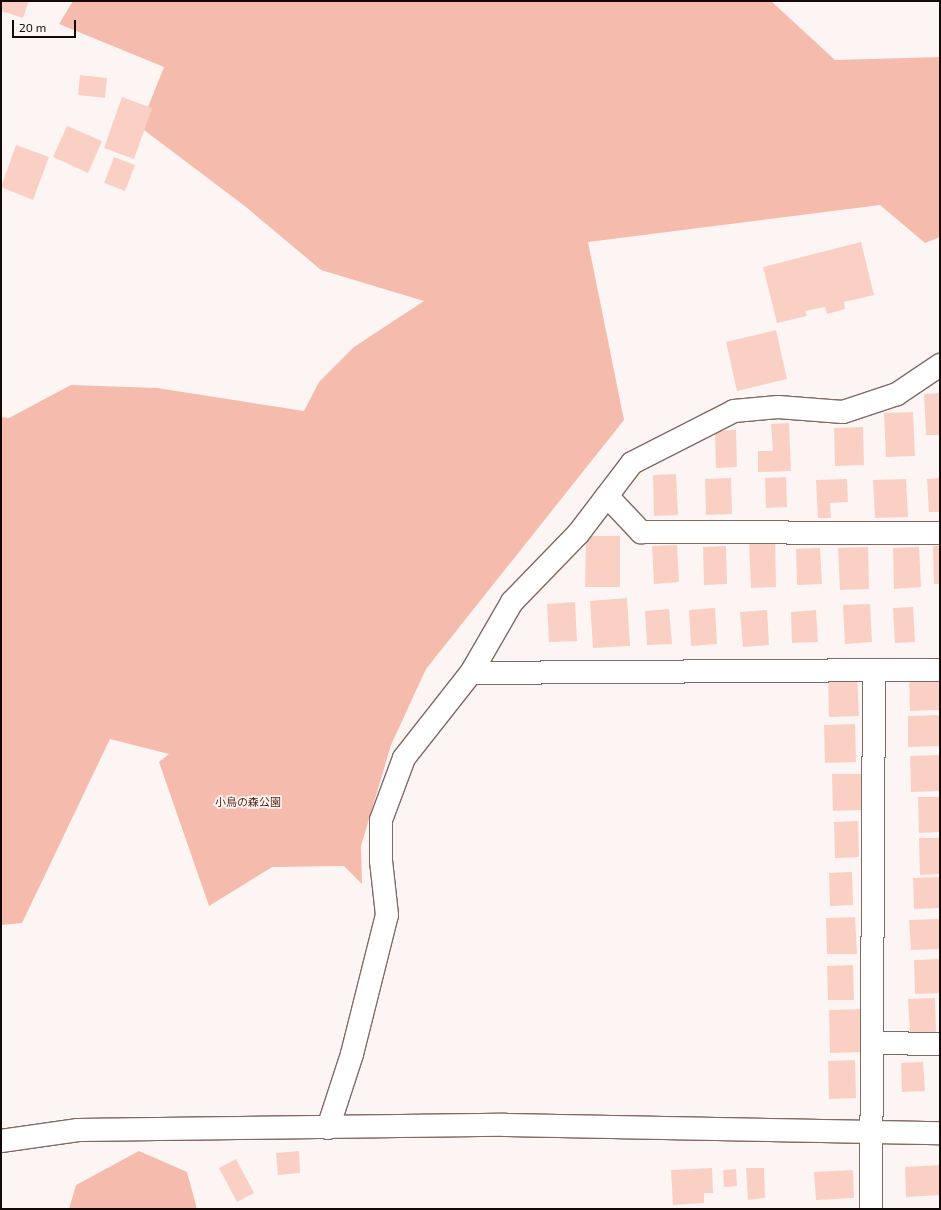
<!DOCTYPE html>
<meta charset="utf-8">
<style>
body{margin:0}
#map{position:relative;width:941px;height:1210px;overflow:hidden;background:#fcf5f4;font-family:"Exo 2","Noto Sans JP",sans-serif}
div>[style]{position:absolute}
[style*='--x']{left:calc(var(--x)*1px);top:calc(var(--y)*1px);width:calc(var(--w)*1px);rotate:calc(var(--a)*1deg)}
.green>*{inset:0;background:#f5bcad}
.building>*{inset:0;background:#fad0c5}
.roads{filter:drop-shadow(1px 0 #836962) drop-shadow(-1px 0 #836962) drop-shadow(0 1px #836962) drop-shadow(0 -1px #836962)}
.street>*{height:22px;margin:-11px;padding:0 11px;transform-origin:11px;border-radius:11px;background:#fff}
.secondary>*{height:22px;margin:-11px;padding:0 11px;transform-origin:11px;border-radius:11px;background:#fff}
span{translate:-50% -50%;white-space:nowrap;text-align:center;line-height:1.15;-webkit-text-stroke:3.5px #fcf5f4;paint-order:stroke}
.park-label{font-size:11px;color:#591d0e}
.frame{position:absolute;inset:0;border:2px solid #130a07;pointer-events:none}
.scale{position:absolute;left:12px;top:20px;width:64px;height:18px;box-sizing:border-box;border:2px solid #130a07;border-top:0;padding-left:5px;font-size:12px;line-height:14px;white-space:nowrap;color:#130a07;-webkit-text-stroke:3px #fcf5f4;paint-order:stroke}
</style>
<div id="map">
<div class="green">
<i style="clip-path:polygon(73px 1px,771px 1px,835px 60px,940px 57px,940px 237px,925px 243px,880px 205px,588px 242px,624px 420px,426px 669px,391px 745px,361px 846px,362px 884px,344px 866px,272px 867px,209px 906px,159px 762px,169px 754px,110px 739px,22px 923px,1px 925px,1px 417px,9px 418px,71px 385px,157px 388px,304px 411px,319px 382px,354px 347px,424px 301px,321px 270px,246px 207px,140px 127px,164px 67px,59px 24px)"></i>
<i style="clip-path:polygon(139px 1151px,187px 1172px,197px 1209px,69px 1209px,76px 1185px)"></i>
</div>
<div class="building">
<i style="clip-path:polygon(1px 1px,29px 1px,23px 18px,1px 11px)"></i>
<i style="clip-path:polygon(80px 75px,107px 78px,105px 98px,78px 95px)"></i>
<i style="clip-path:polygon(122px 97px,152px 108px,134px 159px,104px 148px)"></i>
<i style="clip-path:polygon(67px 126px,102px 141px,88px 173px,53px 157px)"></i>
<i style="clip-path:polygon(16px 145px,49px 157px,33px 200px,1px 187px)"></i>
<i style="clip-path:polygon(114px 157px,135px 165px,125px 191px,104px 183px)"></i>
<i style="clip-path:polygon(861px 242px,874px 295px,844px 302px,845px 309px,827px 314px,825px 307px,805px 311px,807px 316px,777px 323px,763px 267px)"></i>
<i style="clip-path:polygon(776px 330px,787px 379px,737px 391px,726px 342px)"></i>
<i style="clip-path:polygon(940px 393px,940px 435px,926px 435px,924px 394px)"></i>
<i style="clip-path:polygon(913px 412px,915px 456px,886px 457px,884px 413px)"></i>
<i style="clip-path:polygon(789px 423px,791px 471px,758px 472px,758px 451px,773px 451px,771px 424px)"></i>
<i style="clip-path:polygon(863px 427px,864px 465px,835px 466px,834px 428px)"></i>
<i style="clip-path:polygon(736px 430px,737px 467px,716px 468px,715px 431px)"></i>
<i style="clip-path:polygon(676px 474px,678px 515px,654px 516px,653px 475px)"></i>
<i style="clip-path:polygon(786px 477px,787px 507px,766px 508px,765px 478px)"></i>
<i style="clip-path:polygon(731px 478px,732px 514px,706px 515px,705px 479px)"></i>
<i style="clip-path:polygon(940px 478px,940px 512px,929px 512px,927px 479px)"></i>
<i style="clip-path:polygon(847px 479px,848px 502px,830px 503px,831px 518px,818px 518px,816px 480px)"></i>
<i style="clip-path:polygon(906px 479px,908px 517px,875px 518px,873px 480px)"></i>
<i style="clip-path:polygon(586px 536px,620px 536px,620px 587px,585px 587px)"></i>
<i style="clip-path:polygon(749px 540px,775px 540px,776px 587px,751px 588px)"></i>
<i style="clip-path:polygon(677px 545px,679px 582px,654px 584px,652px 546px)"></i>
<i style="clip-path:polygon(726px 546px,727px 584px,704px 585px,703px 547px)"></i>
<i style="clip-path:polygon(933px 546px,940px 546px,940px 584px,934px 584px)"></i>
<i style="clip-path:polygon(868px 547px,869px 589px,840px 590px,838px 548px)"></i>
<i style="clip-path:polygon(919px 547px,921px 587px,894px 589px,893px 548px)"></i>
<i style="clip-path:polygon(820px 548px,822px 584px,797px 585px,796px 549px)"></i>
<i style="clip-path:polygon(627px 598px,630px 646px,593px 648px,590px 601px)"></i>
<i style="clip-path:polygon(575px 602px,577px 641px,549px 642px,547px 604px)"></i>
<i style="clip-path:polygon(870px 604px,872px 642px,845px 644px,843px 605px)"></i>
<i style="clip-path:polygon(913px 607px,915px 642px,895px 643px,893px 608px)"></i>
<i style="clip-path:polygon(715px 608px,717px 644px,691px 646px,689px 610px)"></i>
<i style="clip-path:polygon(669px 609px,672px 644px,647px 645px,645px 611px)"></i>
<i style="clip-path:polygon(767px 610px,769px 645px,743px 647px,740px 612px)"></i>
<i style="clip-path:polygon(816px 610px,818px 642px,792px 643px,791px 612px)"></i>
<i style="clip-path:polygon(857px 674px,859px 716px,829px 717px,828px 675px)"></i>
<i style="clip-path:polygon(939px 674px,940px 710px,910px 711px,909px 675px)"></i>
<i style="clip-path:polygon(940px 715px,940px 746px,908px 747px,908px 716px)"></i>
<i style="clip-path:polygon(855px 724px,856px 762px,825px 763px,824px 725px)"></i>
<i style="clip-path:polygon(940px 755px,940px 791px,911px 792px,910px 756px)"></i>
<i style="clip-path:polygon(832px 774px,861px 774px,862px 810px,833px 811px)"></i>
<i style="clip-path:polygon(918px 797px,940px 797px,940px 832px,919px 833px)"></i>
<i style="clip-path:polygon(858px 821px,859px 857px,835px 858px,834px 822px)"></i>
<i style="clip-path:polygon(919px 838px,940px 838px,940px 874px,920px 875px)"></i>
<i style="clip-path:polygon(852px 872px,853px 905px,830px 906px,829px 873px)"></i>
<i style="clip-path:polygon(940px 877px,940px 908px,914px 909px,913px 878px)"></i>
<i style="clip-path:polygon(855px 917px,857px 954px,827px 954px,826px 918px)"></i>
<i style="clip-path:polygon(940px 919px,940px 949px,911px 950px,909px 920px)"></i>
<i style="clip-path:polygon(940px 959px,940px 993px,915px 994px,914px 960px)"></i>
<i style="clip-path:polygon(853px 965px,854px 1000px,828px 1000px,827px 966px)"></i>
<i style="clip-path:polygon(935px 998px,936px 1033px,910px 1033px,908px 999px)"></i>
<i style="clip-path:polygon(863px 1009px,865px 1052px,830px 1053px,829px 1010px)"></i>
<i style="clip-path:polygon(855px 1060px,856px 1098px,829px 1099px,828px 1061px)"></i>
<i style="clip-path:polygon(923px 1062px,925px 1091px,902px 1092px,901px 1063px)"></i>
<i style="clip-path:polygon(299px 1151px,300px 1173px,278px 1175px,276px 1153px)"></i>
<i style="clip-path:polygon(236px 1159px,254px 1193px,237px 1202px,219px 1168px)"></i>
<i style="clip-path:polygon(940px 1165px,940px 1195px,906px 1197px,905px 1167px)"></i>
<i style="clip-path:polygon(712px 1168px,713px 1193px,704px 1193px,704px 1203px,673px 1205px,671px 1170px)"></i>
<i style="clip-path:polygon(746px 1168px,764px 1168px,765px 1198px,748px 1200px)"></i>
<i style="clip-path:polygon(736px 1169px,737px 1186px,724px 1187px,723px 1170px)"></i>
<i style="clip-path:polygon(853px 1170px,854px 1198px,816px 1200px,814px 1172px)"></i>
</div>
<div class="roads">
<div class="street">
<i style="--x:607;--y:496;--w:50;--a:46.6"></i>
<i style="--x:641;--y:532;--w:299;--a:0.2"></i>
<i style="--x:471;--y:673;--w:469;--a:-0.4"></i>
<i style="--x:872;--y:1043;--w:68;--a:0.8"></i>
<i style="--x:328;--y:1128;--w:78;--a:-72"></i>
<i style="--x:352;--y:1054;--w:143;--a:-75.9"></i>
<i style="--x:387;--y:915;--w:54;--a:-96.3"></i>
<i style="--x:381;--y:861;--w:41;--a:-90"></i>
<i style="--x:381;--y:820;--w:66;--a:-69.6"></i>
<i style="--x:404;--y:758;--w:108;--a:-51.8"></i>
<i style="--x:471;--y:673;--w:82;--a:-60"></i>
<i style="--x:512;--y:602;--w:95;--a:-45.9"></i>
<i style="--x:578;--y:534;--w:89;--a:-52.7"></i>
<i style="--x:632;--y:463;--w:114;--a:-27"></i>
<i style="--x:734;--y:411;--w:44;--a:-5.2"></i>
<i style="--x:778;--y:407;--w:65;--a:4.4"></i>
<i style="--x:843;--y:412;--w:57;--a:-18.4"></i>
<i style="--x:897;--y:394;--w:52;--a:-34"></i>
<i style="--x:871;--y:1209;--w:538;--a:-89.68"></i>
</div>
<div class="secondary">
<i style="--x:1;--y:1141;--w:78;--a:-8.1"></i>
<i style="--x:78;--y:1130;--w:428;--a:-0.7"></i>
<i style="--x:506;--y:1125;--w:434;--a:1.1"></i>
</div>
</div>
<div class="park-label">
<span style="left:248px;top:802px">小鳥の森公園</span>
</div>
<div class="frame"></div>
<div class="scale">20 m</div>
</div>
